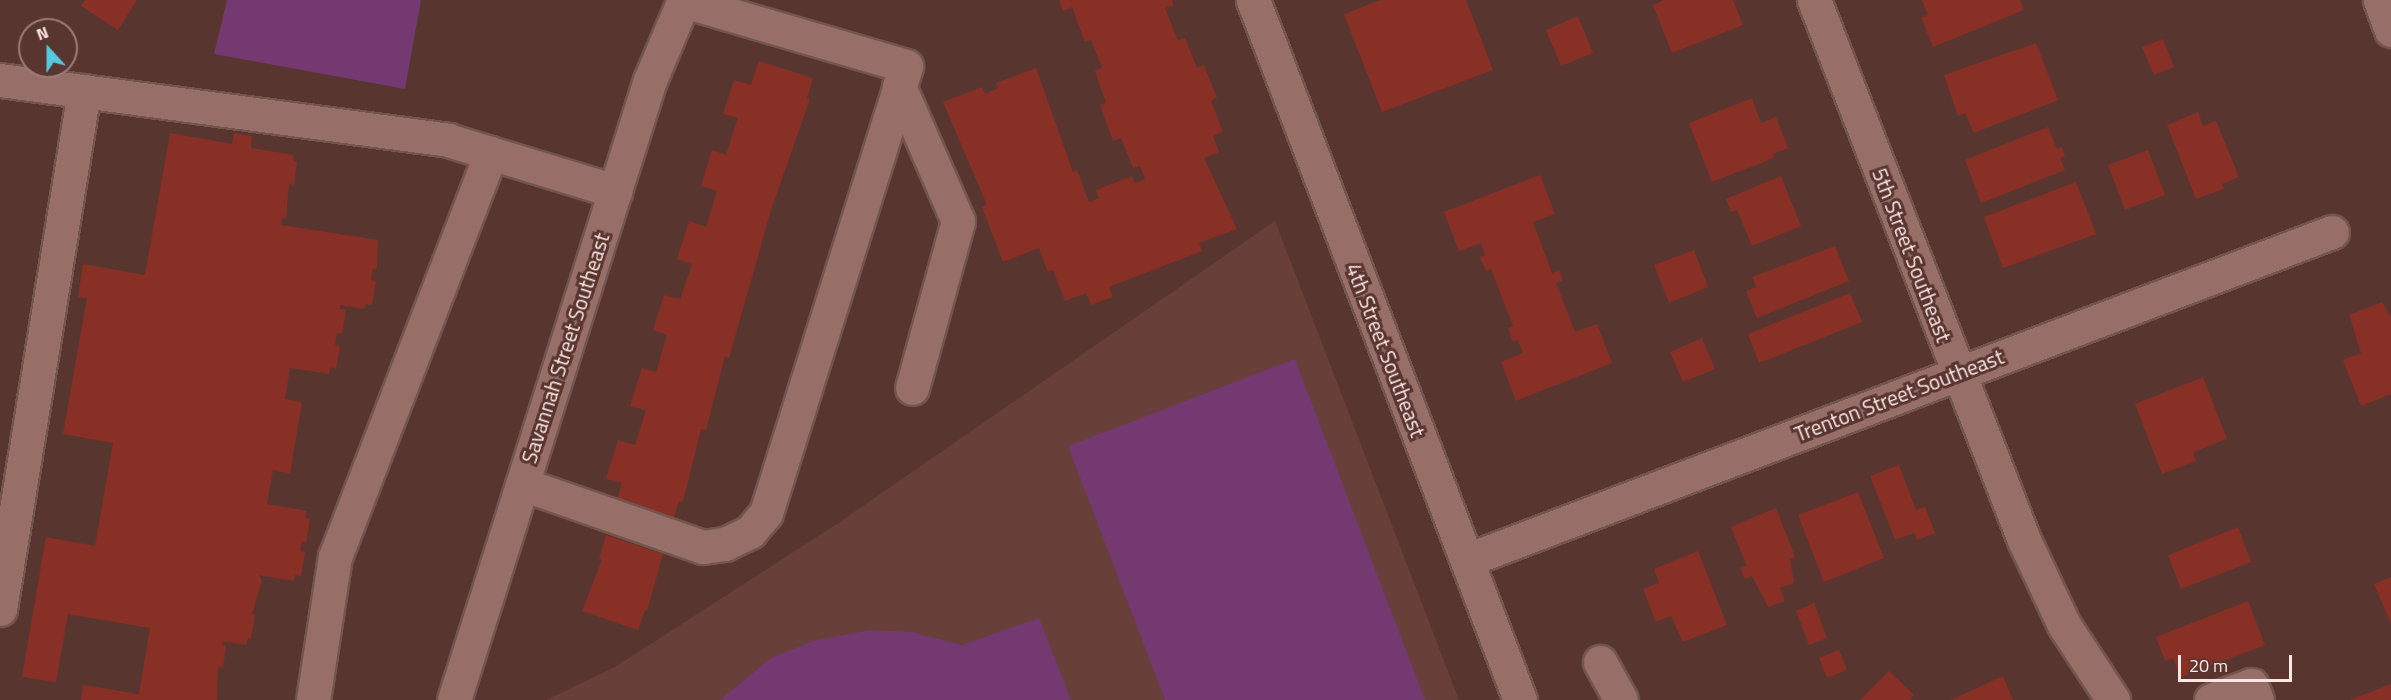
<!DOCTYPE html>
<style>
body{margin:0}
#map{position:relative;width:2391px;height:700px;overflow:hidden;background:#593530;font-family:"Titillium Web",sans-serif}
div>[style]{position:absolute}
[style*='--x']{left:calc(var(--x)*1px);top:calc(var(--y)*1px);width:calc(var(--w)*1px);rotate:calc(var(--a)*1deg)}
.built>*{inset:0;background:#693f39}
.green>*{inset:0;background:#733970}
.building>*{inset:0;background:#883026}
.roads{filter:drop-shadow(2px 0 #735550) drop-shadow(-2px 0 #735550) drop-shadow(0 2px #735550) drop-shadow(0 -2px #735550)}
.minor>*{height:33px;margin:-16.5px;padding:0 16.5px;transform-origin:16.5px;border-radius:16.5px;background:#976f68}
span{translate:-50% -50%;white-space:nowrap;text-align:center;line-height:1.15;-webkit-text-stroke:6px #593530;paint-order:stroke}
.street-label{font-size:21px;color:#fee7e3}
.north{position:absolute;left:18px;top:18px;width:60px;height:60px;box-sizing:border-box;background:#593530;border:2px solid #9b7c78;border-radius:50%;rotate:339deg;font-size:16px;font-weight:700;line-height:24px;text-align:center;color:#fee7e3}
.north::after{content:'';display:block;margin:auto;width:21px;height:27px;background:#54cadd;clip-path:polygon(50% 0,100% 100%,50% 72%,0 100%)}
.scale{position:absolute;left:2178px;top:655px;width:114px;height:27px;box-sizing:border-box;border:3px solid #fee7e3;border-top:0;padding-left:8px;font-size:18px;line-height:21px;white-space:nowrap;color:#fee7e3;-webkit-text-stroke:4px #593530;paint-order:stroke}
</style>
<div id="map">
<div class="built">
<i style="clip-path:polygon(1275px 221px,1459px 700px,546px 700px,615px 667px,837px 524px)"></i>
</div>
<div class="green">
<i style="clip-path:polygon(227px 0,421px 0,405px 89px,214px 54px)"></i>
<i style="clip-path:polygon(1295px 359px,1425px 700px,1165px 700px,1068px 446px)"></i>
<i style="clip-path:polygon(1039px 618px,1071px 700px,720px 700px,771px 658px,813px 641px,870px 630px,912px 632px,962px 645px)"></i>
</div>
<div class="building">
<i style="clip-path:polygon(85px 0,137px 0,118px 30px,81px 6px)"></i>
<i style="clip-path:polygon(1059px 0,1172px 0,1174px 5px,1165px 8px,1178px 41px,1185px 38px,1197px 68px,1204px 65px,1217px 98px,1211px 101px,1223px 132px,1213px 136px,1219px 152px,1204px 158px,1237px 229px,1199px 243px,1202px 251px,1109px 287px,1113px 297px,1091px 305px,1086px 293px,1065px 301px,1053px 270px,1048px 272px,1039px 248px,1003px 262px,982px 207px,987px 205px,943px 102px,982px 87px,985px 94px,998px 88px,996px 83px,1036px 68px,1073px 172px,1077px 170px,1089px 202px,1099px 198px,1096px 190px,1132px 176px,1135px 183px,1145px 179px,1140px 166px,1133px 168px,1121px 138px,1113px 141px,1100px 105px,1106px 103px,1095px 71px,1102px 68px,1091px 40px,1085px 42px,1072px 7px,1063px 11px)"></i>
<i style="clip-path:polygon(1381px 0,1466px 0,1493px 70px,1382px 112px,1344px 14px)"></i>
<i style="clip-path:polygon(1664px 0,1733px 0,1743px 25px,1672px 53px,1653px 5px)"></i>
<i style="clip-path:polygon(1922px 0,2020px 0,2024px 10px,1933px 47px,1921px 17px,1928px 15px)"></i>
<i style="clip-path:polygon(1578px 16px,1593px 53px,1561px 66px,1546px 30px)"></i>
<i style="clip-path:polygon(2163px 39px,2174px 67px,2154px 75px,2142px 47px)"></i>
<i style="clip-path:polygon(2036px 43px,2058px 100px,1974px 133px,1965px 113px,1958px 116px,1944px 75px)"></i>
<i style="clip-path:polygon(759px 61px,813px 78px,807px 98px,810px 99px,771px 210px,729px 358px,725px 356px,706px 430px,701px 429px,683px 502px,679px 501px,673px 521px,616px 503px,622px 483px,606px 479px,618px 440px,635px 445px,646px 410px,630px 406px,642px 368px,656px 372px,667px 335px,653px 330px,664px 295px,680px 299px,692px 264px,677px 259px,689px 221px,706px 227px,717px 191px,701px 186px,712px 150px,726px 155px,738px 118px,723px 114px,734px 80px,751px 85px)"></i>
<i style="clip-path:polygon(1752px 98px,1761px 123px,1776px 117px,1788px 148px,1773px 154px,1774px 158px,1712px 182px,1689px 123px)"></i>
<i style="clip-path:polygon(2198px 112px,2203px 126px,2216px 121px,2239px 177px,2222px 184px,2224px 189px,2196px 199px,2167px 125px)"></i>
<i style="clip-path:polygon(2048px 127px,2057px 149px,2062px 147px,2065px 156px,2060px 158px,2065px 170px,1981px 203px,1965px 160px)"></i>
<i style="clip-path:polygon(170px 133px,232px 144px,234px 133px,252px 136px,251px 148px,294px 155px,293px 161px,297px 162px,294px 185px,289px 184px,286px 219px,282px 218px,281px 225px,378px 240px,377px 269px,373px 268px,371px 280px,376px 281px,372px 305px,366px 304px,365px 309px,340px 305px,340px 309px,346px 310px,342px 334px,337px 333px,335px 345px,340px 346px,336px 369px,330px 367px,329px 374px,290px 368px,285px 399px,302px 402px,290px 474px,273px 470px,267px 504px,307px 511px,305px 518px,310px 519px,306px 542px,302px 541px,300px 551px,305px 552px,301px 576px,295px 575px,294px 581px,259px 575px,262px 581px,252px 614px,255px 615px,251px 639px,248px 638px,246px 645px,223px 641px,222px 645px,226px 646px,223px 668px,218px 667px,217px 700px,81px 700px,83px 685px,139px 694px,150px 628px,68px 614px,56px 682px,22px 677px,46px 537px,95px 546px,113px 443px,63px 434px,87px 298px,78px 297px,83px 264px,145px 275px)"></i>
<i style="clip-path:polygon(2148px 150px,2165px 195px,2125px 210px,2108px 165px)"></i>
<i style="clip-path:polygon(1540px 175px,1555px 214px,1533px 222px,1552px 273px,1559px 270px,1563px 281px,1556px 283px,1575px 332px,1597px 324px,1612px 363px,1516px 401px,1501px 362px,1523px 353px,1518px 340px,1513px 342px,1508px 328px,1513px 326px,1491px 269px,1486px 271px,1480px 257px,1485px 255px,1481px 243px,1459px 251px,1444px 212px)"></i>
<i style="clip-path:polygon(1781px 176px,1801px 226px,1752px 246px,1737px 210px,1731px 212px,1726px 199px)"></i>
<i style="clip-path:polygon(2076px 182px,2096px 234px,2003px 268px,1984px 217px)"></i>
<i style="clip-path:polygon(1835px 246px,1849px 281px,1757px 318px,1746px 291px,1756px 287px,1752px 277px)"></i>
<i style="clip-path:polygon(1694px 250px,1708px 287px,1669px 303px,1654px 265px)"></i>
<i style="clip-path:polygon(1850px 293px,1862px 322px,1759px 363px,1748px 334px)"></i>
<i style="clip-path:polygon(2382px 302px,2391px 317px,2391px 394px,2361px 406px,2343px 360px,2361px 353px,2349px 315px)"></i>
<i style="clip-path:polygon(1702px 338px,1715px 369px,1683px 382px,1670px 352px)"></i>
<i style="clip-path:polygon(2203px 377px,2227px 439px,2193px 452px,2196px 461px,2162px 474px,2135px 404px)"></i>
<i style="clip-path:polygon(1899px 465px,1916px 510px,1925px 507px,1935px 533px,1917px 540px,1914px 533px,1895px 540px,1870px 476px)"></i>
<i style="clip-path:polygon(1858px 492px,1884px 558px,1824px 582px,1798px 515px)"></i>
<i style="clip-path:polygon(1776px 508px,1795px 557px,1790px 559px,1794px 583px,1780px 588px,1785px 601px,1768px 607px,1752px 576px,1745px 579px,1740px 568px,1747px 566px,1731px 527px)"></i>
<i style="clip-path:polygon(2238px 527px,2251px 562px,2181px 589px,2168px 555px)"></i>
<i style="clip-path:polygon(606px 535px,663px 554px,647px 611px,645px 610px,638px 630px,582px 611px,602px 560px,599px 559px)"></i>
<i style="clip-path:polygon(1698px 551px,1727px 625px,1683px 642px,1671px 616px,1656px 622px,1643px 589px,1659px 583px,1654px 569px)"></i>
<i style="clip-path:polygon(2391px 577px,2391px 624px,2374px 584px)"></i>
<i style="clip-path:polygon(2248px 601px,2265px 645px,2181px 677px,2173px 658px,2165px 661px,2156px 637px)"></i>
<i style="clip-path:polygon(1814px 603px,1827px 638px,1809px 645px,1796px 611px)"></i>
<i style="clip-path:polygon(1839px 650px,1847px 670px,1827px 678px,1819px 658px)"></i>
<i style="clip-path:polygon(1889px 671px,1914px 695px,1909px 700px,1860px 700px)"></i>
<i style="clip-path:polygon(2003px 676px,2013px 700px,1951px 700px)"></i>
<i style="clip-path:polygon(2391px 684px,2391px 700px,2350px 700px)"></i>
</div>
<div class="roads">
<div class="minor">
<i style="--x:1253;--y:0;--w:749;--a:69.12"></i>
<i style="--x:1814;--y:0;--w:579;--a:68.75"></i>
<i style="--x:2024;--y:540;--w:94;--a:64.8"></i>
<i style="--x:2064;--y:625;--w:90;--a:56.8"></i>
<i style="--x:2380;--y:0;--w:32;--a:70"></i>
<i style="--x:0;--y:80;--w:452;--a:7.6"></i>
<i style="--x:448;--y:140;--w:175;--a:17"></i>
<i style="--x:899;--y:86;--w:147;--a:66.4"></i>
<i style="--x:958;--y:221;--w:173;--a:105.4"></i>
<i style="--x:522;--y:484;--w:192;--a:19.2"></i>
<i style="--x:703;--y:547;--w:22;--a:-8"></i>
<i style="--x:725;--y:544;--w:28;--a:-26"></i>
<i style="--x:750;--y:532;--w:25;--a:-50"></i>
<i style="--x:766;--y:513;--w:468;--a:-72.6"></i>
<i style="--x:906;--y:66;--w:231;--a:-163.7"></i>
<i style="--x:1467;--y:560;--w:925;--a:-20.77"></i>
<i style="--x:0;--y:609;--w:525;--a:-80.79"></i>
<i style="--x:1600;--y:662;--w:43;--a:61.1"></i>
<i style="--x:313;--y:700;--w:145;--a:-81.3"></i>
<i style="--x:335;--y:557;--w:433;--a:-68.9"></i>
<i style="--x:454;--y:700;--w:650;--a:-72.46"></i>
<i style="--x:650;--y:80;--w:87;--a:-67"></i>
<i style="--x:2211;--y:700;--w:43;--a:-20.6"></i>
<i style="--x:2251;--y:685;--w:16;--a:68"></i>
</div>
</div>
<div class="street-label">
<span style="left:1912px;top:255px;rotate:69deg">5th Street Southeast</span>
<span style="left:565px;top:348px;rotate:-72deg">Savannah Street Southeast</span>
<span style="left:1386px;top:350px;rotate:69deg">4th Street Southeast</span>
<span style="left:1899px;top:395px;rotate:-21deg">Trenton Street Southeast</span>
</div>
<div class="north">N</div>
<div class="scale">20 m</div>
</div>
